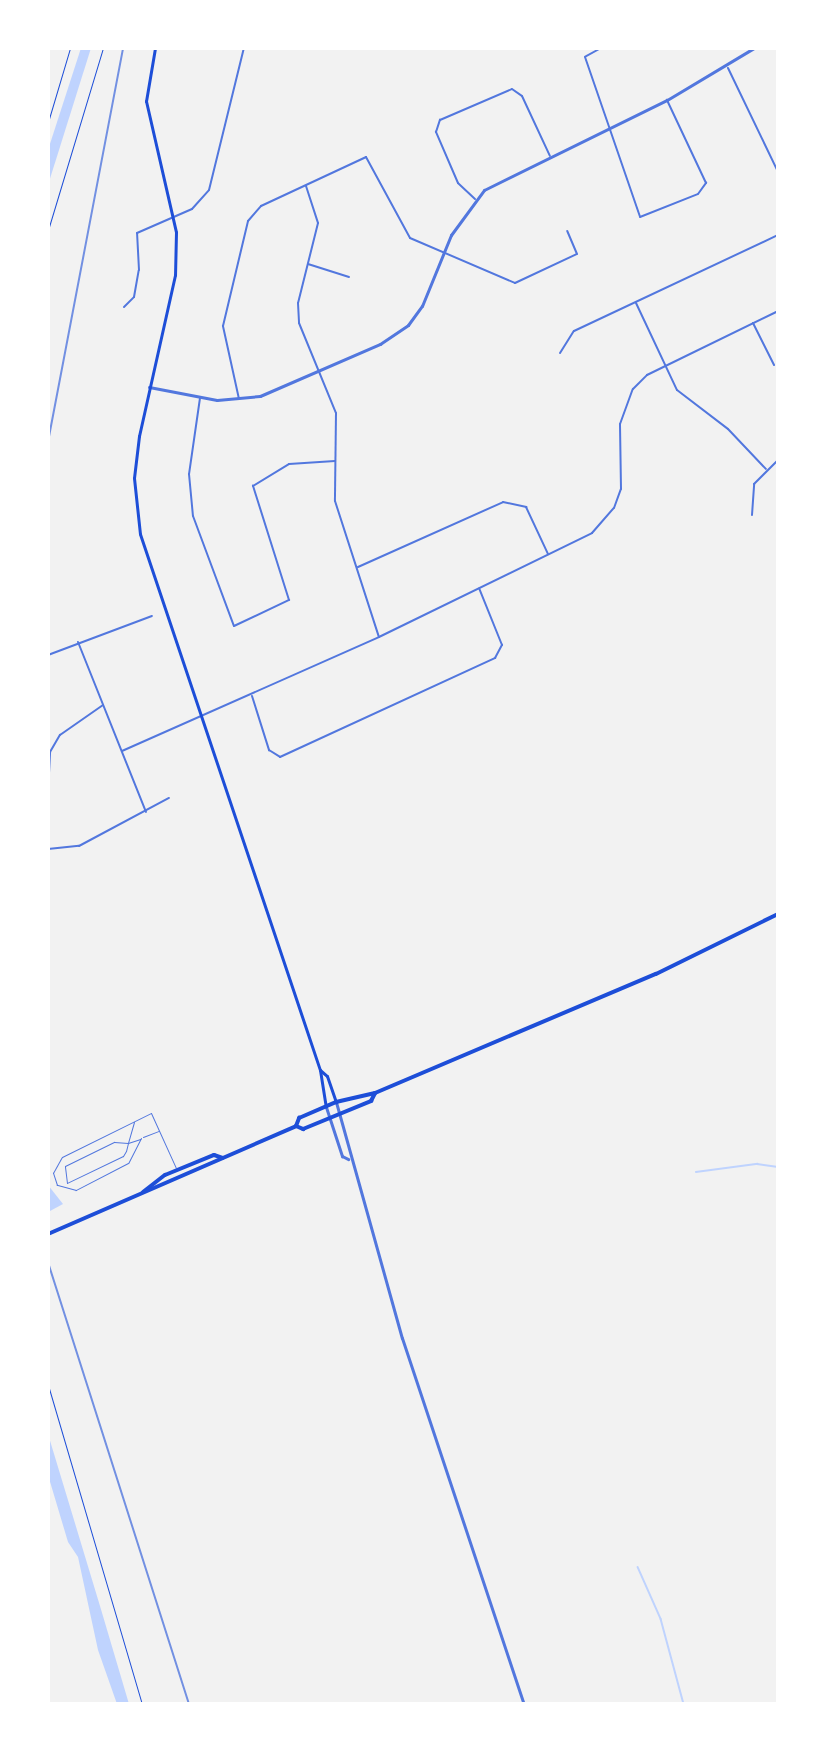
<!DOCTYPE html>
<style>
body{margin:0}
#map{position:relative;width:826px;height:1752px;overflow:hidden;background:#f2f2f2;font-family:"Playfair Display",serif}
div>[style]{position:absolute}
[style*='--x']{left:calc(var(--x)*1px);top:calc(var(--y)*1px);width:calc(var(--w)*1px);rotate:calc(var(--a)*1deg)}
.water>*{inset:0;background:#bfd3fe}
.stream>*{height:1.5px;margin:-0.75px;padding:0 0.75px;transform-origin:0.75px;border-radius:0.75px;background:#bfd3fe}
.path>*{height:1px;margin:-0.5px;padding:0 0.5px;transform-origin:0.5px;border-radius:0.5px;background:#1d4ed8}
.service>*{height:1px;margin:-0.5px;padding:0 0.5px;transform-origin:0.5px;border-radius:0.5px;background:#5277de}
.minor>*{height:2px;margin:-1px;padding:0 1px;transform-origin:1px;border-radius:1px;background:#5277de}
.tertiary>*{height:3px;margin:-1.5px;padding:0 1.5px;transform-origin:1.5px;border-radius:1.5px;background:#5277de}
.secondary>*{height:3px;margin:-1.5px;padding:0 1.5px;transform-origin:1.5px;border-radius:1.5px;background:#1d4ed8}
.primary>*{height:4px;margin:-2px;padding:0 2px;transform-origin:2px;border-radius:2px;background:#1d4ed8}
.rail>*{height:1.5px;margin:-0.75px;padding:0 0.75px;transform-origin:0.75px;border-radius:0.75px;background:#7290e2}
span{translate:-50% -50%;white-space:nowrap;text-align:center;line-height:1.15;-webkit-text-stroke:5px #fff;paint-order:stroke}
.frame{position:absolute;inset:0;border:50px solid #fff;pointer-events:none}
</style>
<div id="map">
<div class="water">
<i style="clip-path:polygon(81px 48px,91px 48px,48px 185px,48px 150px)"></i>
<i style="clip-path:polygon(48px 1185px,63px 1204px,50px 1211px,48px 1210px)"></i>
<i style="clip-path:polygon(48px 1434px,100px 1606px,129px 1704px,117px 1704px,98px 1650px,78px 1557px,68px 1542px,48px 1475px)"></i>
</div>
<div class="stream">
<i style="--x:696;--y:1172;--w:62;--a:-7.5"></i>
<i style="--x:757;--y:1164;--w:21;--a:8"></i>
<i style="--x:638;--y:1567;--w:57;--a:66.1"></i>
<i style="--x:661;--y:1619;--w:88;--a:74.9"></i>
</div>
<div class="path">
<i style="--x:48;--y:122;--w:77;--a:-73.4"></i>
<i style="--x:48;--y:230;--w:190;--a:-73.2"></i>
<i style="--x:48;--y:1385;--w:333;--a:73.6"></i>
</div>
<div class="service">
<i style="--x:134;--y:1122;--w:22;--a:106"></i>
<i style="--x:128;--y:1143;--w:8;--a:104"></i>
<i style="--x:126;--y:1151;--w:6;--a:121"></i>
<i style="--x:123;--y:1156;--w:62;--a:154.3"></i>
<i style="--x:67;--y:1183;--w:17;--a:-97"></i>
<i style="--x:65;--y:1166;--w:55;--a:-26.1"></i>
<i style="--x:114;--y:1142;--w:14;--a:4"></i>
<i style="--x:128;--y:1143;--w:13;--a:-18"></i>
<i style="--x:143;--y:1137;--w:17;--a:-21"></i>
<i style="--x:141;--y:1138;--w:28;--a:117"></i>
<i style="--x:128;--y:1163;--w:59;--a:152.6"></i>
<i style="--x:76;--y:1190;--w:20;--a:-165"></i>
<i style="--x:57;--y:1185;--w:13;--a:-108"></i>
<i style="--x:53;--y:1173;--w:18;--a:-61"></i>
<i style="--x:62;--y:1157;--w:99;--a:-26.3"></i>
<i style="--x:151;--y:1113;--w:60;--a:65.6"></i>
</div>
<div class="minor">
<i style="--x:601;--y:48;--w:18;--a:151"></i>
<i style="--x:585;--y:57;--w:169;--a:71"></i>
<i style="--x:640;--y:217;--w:62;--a:-21.6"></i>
<i style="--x:698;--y:194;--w:14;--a:-54"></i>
<i style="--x:706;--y:183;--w:92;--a:-115.2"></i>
<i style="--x:728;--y:68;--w:115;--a:64.3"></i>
<i style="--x:306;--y:186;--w:39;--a:72"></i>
<i style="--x:318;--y:223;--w:82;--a:104"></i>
<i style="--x:298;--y:303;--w:20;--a:87"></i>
<i style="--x:299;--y:323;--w:97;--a:67.7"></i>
<i style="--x:336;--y:413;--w:88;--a:90.7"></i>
<i style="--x:335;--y:501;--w:143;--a:72.1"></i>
<i style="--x:475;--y:199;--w:23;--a:-137"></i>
<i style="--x:458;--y:183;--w:56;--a:-113.3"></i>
<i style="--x:436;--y:132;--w:13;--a:-72"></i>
<i style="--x:440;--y:120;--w:78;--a:-23.3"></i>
<i style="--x:512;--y:89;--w:12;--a:35"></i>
<i style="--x:522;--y:96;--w:66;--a:65"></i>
<i style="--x:308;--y:264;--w:43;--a:17.6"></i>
<i style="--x:636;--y:303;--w:96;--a:64.8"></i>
<i style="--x:677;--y:390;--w:64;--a:37.4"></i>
<i style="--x:728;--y:429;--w:55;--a:46.5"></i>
<i style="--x:124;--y:307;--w:14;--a:-45"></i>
<i style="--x:134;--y:297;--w:27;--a:-80"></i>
<i style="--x:139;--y:270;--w:37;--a:-93"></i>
<i style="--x:137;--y:233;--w:60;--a:-23.6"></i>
<i style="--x:192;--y:209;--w:25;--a:-48"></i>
<i style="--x:209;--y:190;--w:146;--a:-76.2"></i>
<i style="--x:753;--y:323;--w:47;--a:63.4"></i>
<i style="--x:560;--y:353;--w:26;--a:-58"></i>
<i style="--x:574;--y:331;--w:225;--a:-25.2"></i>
<i style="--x:200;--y:398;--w:77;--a:98.2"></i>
<i style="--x:189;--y:474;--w:42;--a:84.6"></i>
<i style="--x:193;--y:516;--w:117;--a:69.6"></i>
<i style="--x:234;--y:626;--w:61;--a:-25.3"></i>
<i style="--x:289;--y:600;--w:120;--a:-107.5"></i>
<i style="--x:253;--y:486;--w:42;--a:-31.4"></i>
<i style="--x:289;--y:464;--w:46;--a:-3.7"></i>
<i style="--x:239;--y:399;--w:75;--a:-102.4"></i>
<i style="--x:223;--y:326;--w:108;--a:-76.6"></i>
<i style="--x:248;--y:221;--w:20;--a:-49"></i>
<i style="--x:261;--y:206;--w:116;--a:-25"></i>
<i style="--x:366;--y:157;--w:92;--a:61.5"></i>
<i style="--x:410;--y:238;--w:114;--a:23.2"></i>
<i style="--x:515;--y:283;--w:68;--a:-25.1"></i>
<i style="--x:577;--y:254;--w:25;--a:-113"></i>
<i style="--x:752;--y:515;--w:31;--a:-86"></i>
<i style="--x:754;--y:484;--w:34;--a:-45"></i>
<i style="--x:358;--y:567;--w:159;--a:-24.1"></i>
<i style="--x:503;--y:502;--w:24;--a:12"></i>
<i style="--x:526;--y:507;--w:52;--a:64.9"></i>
<i style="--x:78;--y:642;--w:183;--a:68.2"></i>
<i style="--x:48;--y:655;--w:111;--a:-20.6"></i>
<i style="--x:252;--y:696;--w:57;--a:72.5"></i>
<i style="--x:269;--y:750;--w:13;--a:32"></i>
<i style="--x:280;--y:757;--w:237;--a:-24.7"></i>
<i style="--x:495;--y:658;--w:15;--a:-62"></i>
<i style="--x:502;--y:645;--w:61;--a:-112"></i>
<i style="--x:122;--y:751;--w:281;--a:-23.9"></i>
<i style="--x:379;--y:637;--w:237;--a:-26"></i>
<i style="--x:592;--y:533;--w:33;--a:-49"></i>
<i style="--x:614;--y:508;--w:20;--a:-70"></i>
<i style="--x:621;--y:489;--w:65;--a:-90.9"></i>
<i style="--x:620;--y:424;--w:37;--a:-70"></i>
<i style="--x:633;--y:389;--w:20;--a:-45"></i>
<i style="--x:647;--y:375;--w:146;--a:-26"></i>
<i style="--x:49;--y:773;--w:21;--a:-87"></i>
<i style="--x:50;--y:752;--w:20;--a:-60"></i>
<i style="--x:60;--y:735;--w:52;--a:-34.9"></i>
<i style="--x:48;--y:849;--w:31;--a:-6"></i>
<i style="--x:79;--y:846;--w:102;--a:-28.1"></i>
</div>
<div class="tertiary">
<i style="--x:149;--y:387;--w:69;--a:10.8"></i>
<i style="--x:217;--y:400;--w:43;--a:-5.3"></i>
<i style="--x:260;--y:396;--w:131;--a:-23.4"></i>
<i style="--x:380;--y:344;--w:34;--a:-34"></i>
<i style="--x:408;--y:325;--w:24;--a:-54"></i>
<i style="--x:422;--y:306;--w:77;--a:-67.8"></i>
<i style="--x:451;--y:235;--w:56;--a:-53.7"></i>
<i style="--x:484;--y:190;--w:204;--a:-26.2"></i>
<i style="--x:667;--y:100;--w:101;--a:-30.9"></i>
<i style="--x:336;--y:1102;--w:245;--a:74.4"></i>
<i style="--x:402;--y:1338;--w:386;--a:71.6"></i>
<i style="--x:326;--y:1107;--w:52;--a:71.9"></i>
<i style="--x:342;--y:1156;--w:7;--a:27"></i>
</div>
<div class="secondary">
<i style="--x:155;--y:48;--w:54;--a:99.6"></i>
<i style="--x:146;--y:101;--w:134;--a:77.1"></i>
<i style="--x:176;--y:232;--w:43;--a:91.3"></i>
<i style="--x:175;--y:275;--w:165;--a:102.6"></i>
<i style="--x:139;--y:436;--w:42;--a:96.8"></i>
<i style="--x:134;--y:478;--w:56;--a:83.9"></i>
<i style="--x:140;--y:534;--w:565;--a:71.44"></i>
<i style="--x:320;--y:1070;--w:37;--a:81"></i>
<i style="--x:320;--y:1070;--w:9;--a:41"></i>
<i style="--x:327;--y:1076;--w:28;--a:71"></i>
</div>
<div class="primary">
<i style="--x:296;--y:1126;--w:9;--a:-69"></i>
<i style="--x:299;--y:1118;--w:40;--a:-23.4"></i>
<i style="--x:336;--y:1102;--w:40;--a:-13"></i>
<i style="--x:375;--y:1093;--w:305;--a:-23"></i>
<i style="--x:656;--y:974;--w:136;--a:-26.2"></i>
<i style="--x:143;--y:1192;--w:28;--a:-38"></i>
<i style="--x:165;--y:1175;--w:53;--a:-22.2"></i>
<i style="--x:214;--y:1155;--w:9;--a:18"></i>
<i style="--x:48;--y:1234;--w:270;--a:-23.5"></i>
<i style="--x:296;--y:1126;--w:8;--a:23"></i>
<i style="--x:303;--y:1129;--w:74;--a:-22.4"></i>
<i style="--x:371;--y:1101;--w:9;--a:-63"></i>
</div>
<div class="rail">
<i style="--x:48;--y:442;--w:401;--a:-79.2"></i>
<i style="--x:48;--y:1261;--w:465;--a:72.3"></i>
</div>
<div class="frame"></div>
</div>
